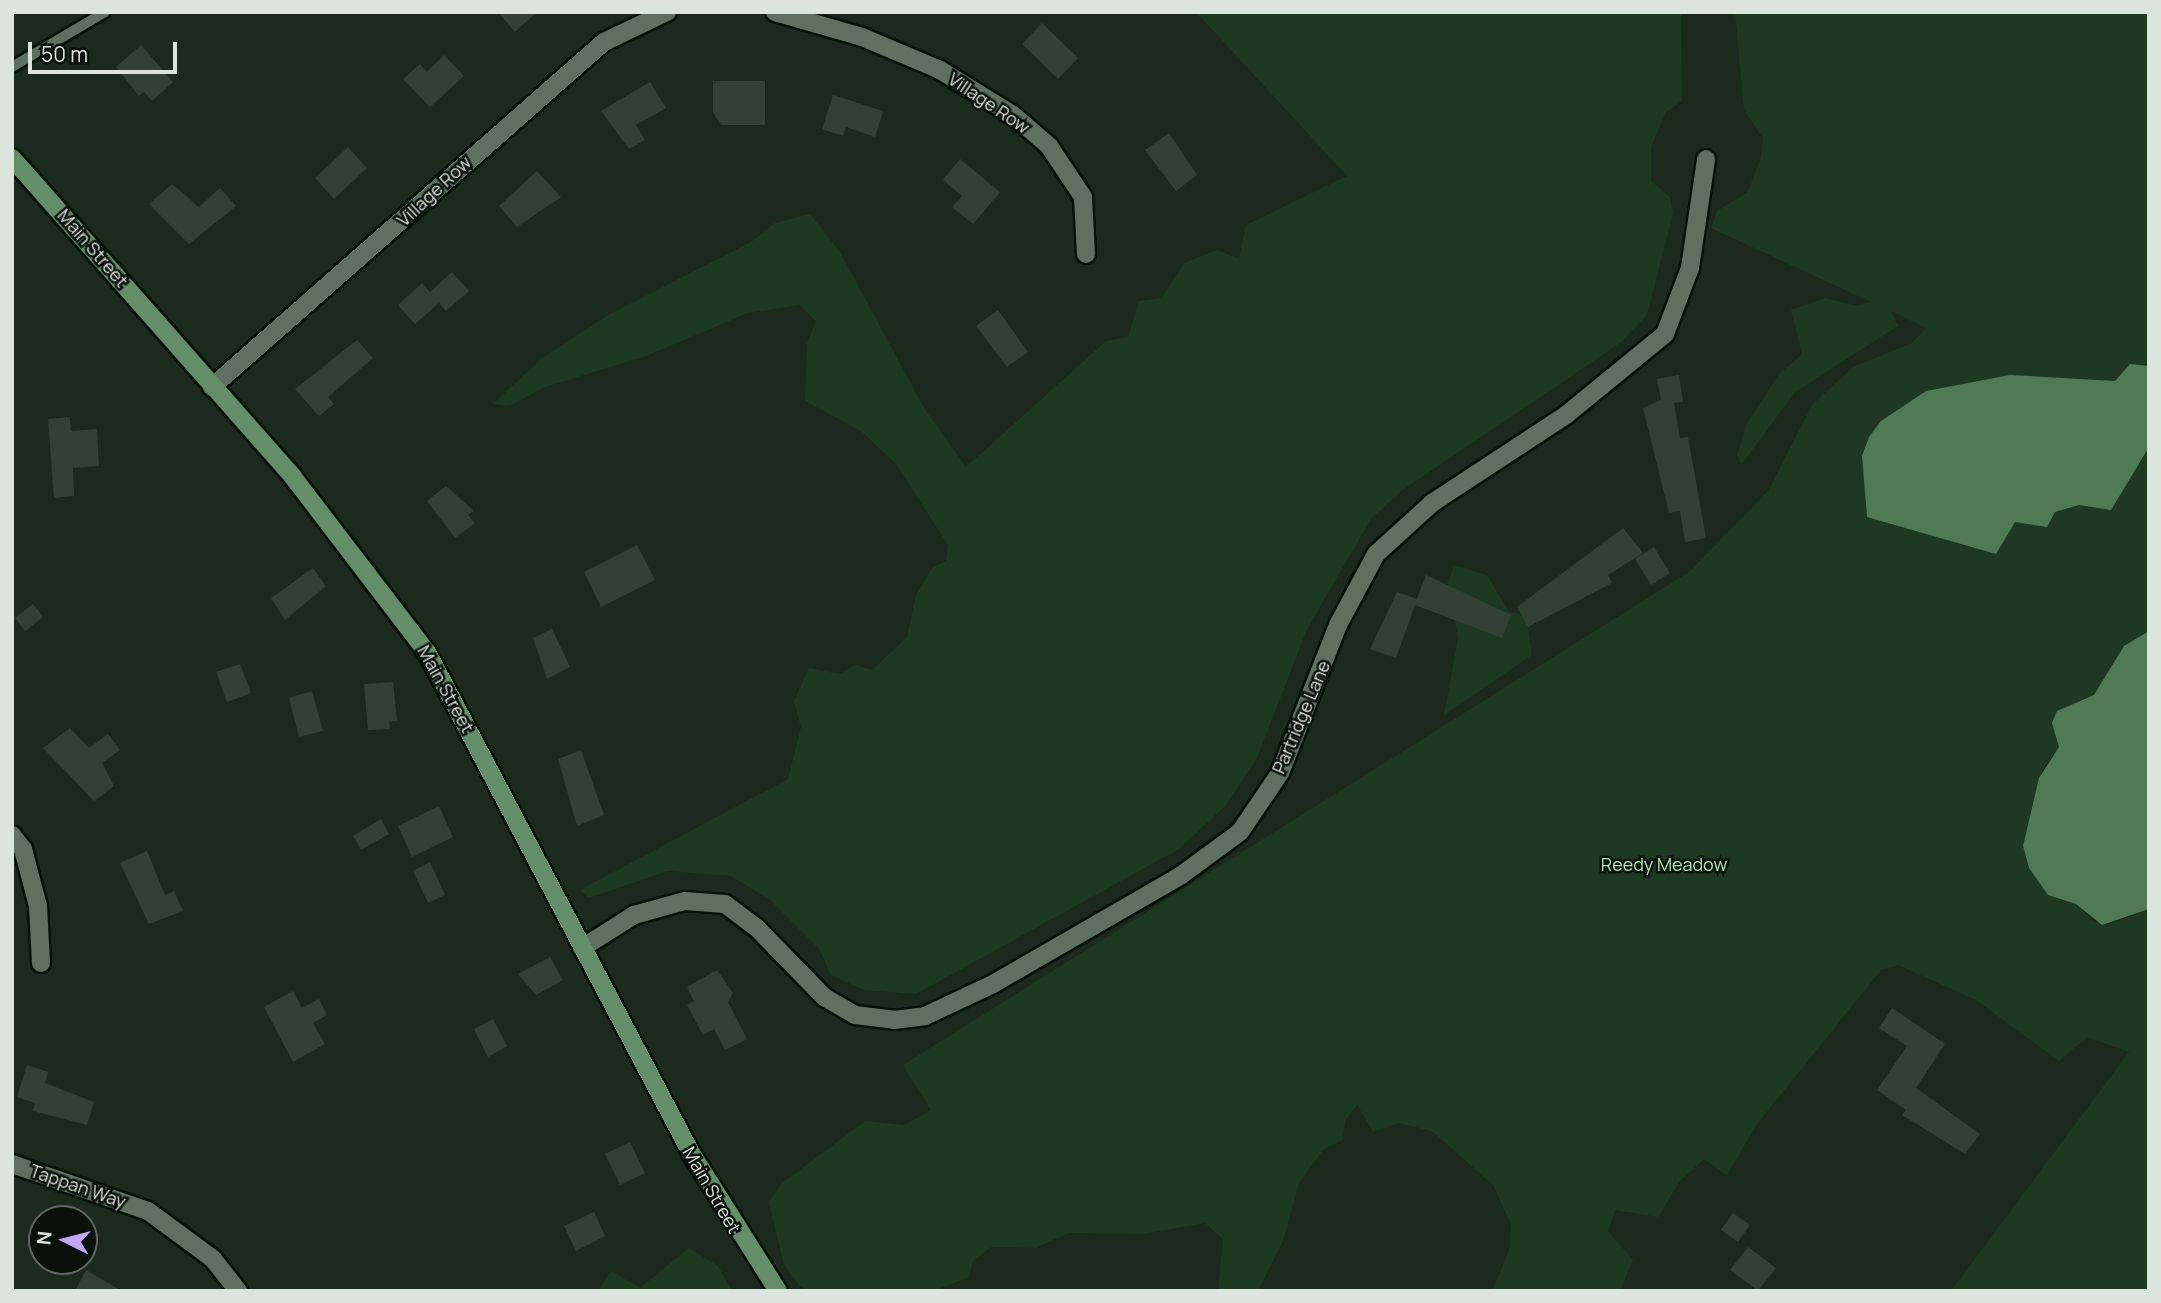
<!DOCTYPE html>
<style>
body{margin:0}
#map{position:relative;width:2161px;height:1303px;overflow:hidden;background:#1b2a1d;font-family:Manrope,sans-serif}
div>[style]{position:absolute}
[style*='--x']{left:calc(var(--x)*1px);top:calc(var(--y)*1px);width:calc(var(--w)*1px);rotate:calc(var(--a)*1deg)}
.green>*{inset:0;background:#1d3922}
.water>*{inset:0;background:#507956}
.building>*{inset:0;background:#324134}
.path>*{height:3.5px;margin-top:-1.75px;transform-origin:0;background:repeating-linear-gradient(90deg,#58665a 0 2px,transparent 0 7px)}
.roads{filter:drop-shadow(2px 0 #051207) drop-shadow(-2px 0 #051207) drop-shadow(0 2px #051207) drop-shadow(0 -2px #051207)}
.lane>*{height:10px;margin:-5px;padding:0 5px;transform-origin:5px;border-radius:5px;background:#5f7061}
.street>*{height:18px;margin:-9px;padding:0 9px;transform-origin:9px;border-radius:9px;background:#5f7061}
.secondary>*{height:18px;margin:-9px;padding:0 9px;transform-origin:9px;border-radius:9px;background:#648e6a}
span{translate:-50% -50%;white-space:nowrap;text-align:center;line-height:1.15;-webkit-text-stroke:5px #0a110b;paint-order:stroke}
.street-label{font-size:18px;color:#dbe5dc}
.park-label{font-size:18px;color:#a7e8af}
.frame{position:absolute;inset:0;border:14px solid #dbe5dc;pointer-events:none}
.north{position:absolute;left:28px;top:1205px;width:70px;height:70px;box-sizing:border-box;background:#0a110b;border:2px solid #5e665f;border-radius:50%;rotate:276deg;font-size:19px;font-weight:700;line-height:28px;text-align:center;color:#dbe5dc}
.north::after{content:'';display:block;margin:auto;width:24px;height:32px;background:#c0a8f4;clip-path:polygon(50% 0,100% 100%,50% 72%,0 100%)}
.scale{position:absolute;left:28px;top:42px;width:149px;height:32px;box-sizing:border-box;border:4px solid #dbe5dc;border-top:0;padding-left:9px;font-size:21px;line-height:24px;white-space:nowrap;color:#dbe5dc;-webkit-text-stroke:5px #0a110b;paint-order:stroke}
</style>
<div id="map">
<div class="green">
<i style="clip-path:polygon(1196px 12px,1681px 12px,1682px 101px,1666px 112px,1651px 147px,1651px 181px,1670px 197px,1673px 213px,1647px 315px,1620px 343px,1401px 491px,1371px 519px,1307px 629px,1257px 758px,1225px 806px,1179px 849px,916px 994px,864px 990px,831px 975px,819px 949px,770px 900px,731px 876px,668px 871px,588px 898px,580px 890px,788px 779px,801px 727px,794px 701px,809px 668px,839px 674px,856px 665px,872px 670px,907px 637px,916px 595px,932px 568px,946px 561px,948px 545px,896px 464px,861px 431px,805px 401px,807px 343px,816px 321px,799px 305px,748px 313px,646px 356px,545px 387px,509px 406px,493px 404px,542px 358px,610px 314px,751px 242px,775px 223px,810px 214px,840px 252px,924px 408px,966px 467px,1106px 341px,1128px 337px,1139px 301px,1162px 298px,1184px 263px,1217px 250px,1239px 259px,1246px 225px,1347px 176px)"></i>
<i style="clip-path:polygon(1735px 12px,2149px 12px,2149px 631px,2042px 770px,2023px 846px,2029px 868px,2048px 895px,2076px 904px,2094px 922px,2110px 924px,2149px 909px,2149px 1291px,1951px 1291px,2129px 1052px,2087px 1037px,2059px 1061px,1976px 1000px,1898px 965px,1881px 970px,1757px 1124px,1727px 1175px,1704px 1159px,1680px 1181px,1658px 1217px,1615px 1210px,1608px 1231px,1633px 1260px,1620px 1291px,1492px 1291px,1509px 1251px,1511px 1224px,1493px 1185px,1432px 1131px,1398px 1123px,1373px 1132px,1357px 1105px,1345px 1121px,1343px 1140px,1324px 1149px,1299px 1183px,1283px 1241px,1258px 1291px,1218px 1291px,1223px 1239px,1205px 1223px,1143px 1234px,1068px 1233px,1036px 1248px,991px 1247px,973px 1261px,969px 1277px,933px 1291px,808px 1291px,799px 1285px,784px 1265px,769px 1202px,781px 1184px,865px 1121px,905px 1125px,931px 1110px,903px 1065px,1689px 572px,1768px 491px,1812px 405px,1853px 367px,1912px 343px,1926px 328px,1891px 311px,1898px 326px,1795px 392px,1742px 464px,1737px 456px,1747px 423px,1779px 374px,1802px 354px,1791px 310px,1826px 298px,1857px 306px,1871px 302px,1711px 228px,1717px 211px,1748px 192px,1761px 157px,1763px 138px,1744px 110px)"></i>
<i style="clip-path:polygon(1454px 565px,1487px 575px,1509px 612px,1526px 615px,1532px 655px,1444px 715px,1458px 638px,1448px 582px)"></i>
<i style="clip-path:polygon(689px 1248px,718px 1266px,732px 1291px,598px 1291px,611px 1271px,640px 1288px)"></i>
</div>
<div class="water">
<i style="clip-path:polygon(2130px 364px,2149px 366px,2149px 447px,2111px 510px,2079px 505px,2055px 512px,2047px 527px,2015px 522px,1996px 554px,1867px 517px,1862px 456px,1869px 437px,1881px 421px,1926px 391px,2010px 375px,2115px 381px)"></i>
<i style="clip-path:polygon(2149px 631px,2149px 909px,2102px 925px,2076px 904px,2048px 895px,2029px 868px,2023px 846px,2039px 778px,2059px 747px,2052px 723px,2057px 711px,2094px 695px,2124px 646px)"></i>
</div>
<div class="building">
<i style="clip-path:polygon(498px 12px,537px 12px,515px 32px)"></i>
<i style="clip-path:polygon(1042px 23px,1078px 58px,1058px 79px,1022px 44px)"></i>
<i style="clip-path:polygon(141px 45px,173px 82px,152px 101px,144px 92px,139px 96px,116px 67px)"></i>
<i style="clip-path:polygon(444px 55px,464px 76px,430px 107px,403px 79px,420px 64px,427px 72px)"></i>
<i style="clip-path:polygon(713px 81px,765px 81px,765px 125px,721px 125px,713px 112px)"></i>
<i style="clip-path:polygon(650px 82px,666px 108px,636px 125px,645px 140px,629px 149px,601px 111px)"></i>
<i style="clip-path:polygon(833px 95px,883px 111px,875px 137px,846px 127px,843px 136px,822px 129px)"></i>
<i style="clip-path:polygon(1169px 133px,1197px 175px,1176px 191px,1145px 150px)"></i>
<i style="clip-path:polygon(348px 147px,367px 168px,334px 199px,315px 178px)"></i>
<i style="clip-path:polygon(960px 159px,1000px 192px,973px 224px,952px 207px,962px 196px,943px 180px)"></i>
<i style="clip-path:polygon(537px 171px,561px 197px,517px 227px,499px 206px)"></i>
<i style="clip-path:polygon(172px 184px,199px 207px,220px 188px,236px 206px,189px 244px,149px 204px)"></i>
<i style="clip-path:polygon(452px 272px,469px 291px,446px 311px,439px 303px,415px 324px,398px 305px,422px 283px,430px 292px)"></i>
<i style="clip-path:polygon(998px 310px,1028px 352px,1007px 367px,976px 326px)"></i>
<i style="clip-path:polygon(357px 340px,373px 358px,328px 397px,334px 404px,319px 416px,295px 389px)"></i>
<i style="clip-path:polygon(1679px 375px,1683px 402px,1674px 403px,1680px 438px,1688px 437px,1706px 538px,1685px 542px,1680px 511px,1669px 513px,1643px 408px,1661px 400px,1657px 379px)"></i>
<i style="clip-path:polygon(70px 417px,71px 431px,97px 429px,99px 466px,73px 468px,74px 496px,54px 498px,48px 419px)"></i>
<i style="clip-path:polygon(446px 486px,474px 511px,468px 515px,475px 523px,455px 538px,427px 501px)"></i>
<i style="clip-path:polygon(1623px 528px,1643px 553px,1608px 575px,1612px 583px,1528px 627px,1517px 607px)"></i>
<i style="clip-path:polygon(637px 545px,655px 580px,601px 607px,584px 572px)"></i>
<i style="clip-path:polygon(1654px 547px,1670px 573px,1651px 585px,1635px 559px)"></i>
<i style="clip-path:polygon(313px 568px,326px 586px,285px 620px,271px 598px)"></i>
<i style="clip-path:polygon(1426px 575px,1511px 615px,1502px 638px,1415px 605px,1396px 658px,1370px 649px,1397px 592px,1417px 599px)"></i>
<i style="clip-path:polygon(33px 604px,43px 617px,25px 631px,15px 618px)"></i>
<i style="clip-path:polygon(552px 629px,570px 667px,547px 679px,533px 638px)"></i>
<i style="clip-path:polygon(240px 664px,251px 693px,227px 702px,216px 672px)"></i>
<i style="clip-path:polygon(393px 682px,397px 721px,389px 722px,390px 729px,368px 730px,364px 684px)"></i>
<i style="clip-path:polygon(312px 691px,323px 731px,299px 737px,289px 698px)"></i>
<i style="clip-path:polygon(70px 728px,89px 748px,108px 734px,120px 750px,102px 763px,114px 786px,94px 801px,43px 748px)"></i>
<i style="clip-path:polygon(581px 750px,604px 815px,577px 826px,558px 759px)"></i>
<i style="clip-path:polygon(439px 806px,453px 837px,412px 857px,398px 826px)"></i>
<i style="clip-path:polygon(381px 819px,389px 834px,361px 850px,353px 836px)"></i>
<i style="clip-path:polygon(147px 851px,165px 895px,174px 891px,183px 911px,149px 924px,120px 863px)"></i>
<i style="clip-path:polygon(430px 862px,445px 895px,428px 903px,413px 871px)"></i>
<i style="clip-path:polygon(550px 957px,563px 980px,536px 995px,518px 974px)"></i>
<i style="clip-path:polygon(717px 970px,733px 993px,728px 1002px,747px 1039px,725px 1050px,714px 1029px,703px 1035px,687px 1005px,694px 1001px,687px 987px)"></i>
<i style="clip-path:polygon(293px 991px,302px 1008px,319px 999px,327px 1015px,313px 1023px,325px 1044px,293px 1062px,264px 1007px)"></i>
<i style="clip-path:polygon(1892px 1008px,1945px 1044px,1916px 1088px,1980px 1134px,1965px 1154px,1902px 1115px,1906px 1110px,1877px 1090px,1907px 1046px,1879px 1028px)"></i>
<i style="clip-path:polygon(493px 1019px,507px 1046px,488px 1057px,474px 1029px)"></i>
<i style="clip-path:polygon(27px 1065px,48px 1072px,45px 1083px,94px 1102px,87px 1125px,33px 1111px,35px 1103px,17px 1097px)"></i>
<i style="clip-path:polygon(630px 1142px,645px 1173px,620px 1185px,605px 1154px)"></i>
<i style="clip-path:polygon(594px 1212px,605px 1236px,576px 1251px,564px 1226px)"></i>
<i style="clip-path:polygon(1733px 1213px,1750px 1225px,1738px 1242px,1721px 1230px)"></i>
<i style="clip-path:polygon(1748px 1247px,1776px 1268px,1758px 1291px,1730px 1270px)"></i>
<i style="clip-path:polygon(86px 1270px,122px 1291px,75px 1291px)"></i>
</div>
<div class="path">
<i style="--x:12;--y:14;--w:4;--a:-34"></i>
</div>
<div class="roads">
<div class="lane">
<i style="--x:12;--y:67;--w:108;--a:-30.6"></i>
</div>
<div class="street">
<i style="--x:775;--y:12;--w:91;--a:16"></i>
<i style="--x:862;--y:37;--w:85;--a:22.9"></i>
<i style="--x:940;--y:70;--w:86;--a:31.7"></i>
<i style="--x:1013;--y:115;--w:48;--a:40.7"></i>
<i style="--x:1049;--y:146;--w:61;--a:56.3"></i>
<i style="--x:1083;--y:197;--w:57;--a:87"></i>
<i style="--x:212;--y:387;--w:522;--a:-41.35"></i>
<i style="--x:604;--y:42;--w:70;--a:-25.5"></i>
<i style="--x:12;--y:835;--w:18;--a:52"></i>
<i style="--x:23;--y:849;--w:59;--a:75.3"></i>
<i style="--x:38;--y:906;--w:57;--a:87"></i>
<i style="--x:582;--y:948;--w:62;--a:-32.4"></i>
<i style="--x:634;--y:915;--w:53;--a:-15.4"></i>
<i style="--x:685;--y:901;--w:40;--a:4.3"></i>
<i style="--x:725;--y:904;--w:39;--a:37"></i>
<i style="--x:756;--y:927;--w:98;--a:45.8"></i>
<i style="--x:824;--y:997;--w:36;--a:30"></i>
<i style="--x:855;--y:1015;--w:39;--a:7"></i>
<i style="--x:894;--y:1020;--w:31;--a:-7"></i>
<i style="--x:925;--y:1016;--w:75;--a:-25.2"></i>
<i style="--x:993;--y:984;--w:216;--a:-30"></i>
<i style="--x:1180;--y:876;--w:74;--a:-36.3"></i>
<i style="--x:1240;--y:832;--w:71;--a:-55.9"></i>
<i style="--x:1280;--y:773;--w:159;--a:-68.6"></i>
<i style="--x:1338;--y:625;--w:81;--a:-61.8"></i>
<i style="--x:1376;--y:554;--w:76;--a:-42.3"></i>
<i style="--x:1432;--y:503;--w:160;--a:-33.3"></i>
<i style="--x:1566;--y:415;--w:128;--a:-39.3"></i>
<i style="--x:1665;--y:334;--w:71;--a:-69.3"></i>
<i style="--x:1690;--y:268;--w:110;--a:-81.6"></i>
<i style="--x:12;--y:1164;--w:144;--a:19.1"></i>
<i style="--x:148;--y:1211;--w:81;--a:36.4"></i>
<i style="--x:213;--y:1259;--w:41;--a:52"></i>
</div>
<div class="secondary">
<i style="--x:12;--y:158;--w:425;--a:48.6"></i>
<i style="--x:293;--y:477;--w:220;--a:52.6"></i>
<i style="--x:427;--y:652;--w:566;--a:62.21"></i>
<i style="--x:691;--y:1153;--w:163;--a:57.8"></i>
</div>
</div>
<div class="street-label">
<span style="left:989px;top:103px;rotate:34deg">Village Row</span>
<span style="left:434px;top:191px;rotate:-43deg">Village Row</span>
<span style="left:93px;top:248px;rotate:49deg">Main Street</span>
<span style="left:446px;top:689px;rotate:61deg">Main Street</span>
<span style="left:1301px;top:717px;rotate:-67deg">Partridge Lane</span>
<span style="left:78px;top:1186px;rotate:19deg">Tappan Way</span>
<span style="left:712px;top:1190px;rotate:60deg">Main Street</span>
</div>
<div class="park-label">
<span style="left:1664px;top:864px">Reedy Meadow</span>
</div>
<div class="frame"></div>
<div class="north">N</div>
<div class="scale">50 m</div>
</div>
